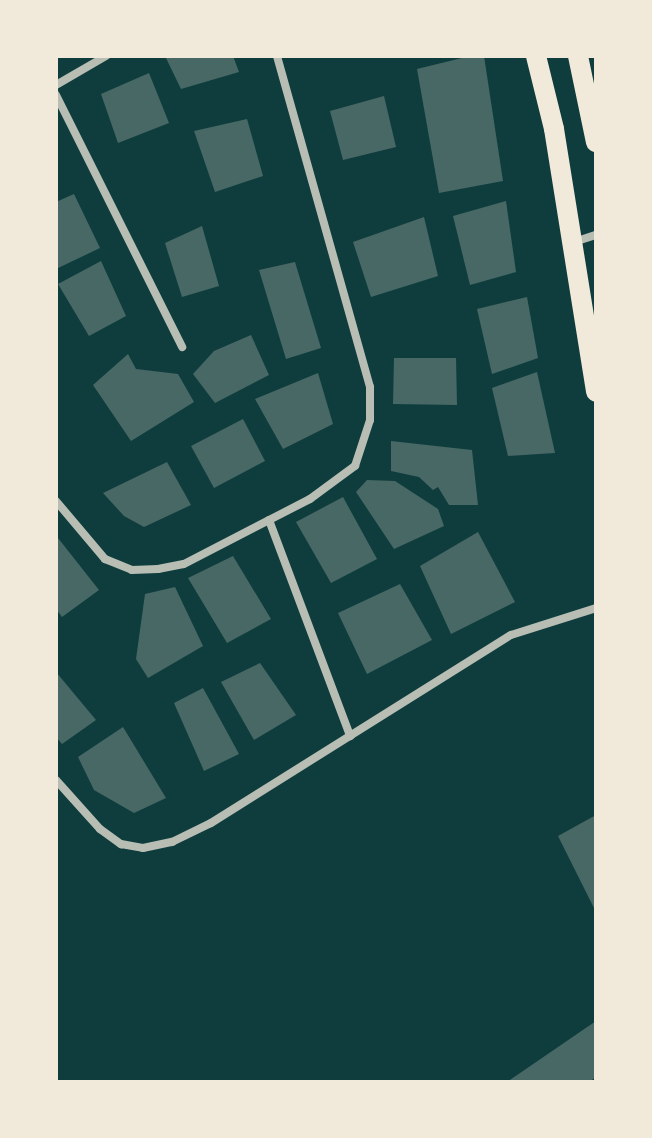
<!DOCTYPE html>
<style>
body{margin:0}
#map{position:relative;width:652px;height:1138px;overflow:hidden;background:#0f3d3e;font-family:"DejaVu Sans",sans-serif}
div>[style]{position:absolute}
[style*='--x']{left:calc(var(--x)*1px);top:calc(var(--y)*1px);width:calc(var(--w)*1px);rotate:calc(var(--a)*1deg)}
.building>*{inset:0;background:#486865}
.minor>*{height:8px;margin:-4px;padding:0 4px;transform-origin:4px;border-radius:4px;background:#b8beb3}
.primary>*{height:20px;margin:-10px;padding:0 10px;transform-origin:10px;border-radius:10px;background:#f1e9da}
span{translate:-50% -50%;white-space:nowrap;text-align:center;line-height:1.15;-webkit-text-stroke:7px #f1e9da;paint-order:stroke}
.frame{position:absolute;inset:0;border:58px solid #f1e9da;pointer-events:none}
</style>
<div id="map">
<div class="building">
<i style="clip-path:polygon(165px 56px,233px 56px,239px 72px,181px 89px)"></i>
<i style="clip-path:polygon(470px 56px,484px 56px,503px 181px,439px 193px,417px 69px)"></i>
<i style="clip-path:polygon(149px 73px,169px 123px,118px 143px,101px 94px)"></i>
<i style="clip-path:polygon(384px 96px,396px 147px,343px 160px,330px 111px)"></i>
<i style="clip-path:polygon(247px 119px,263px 176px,215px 192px,194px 131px)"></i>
<i style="clip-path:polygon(74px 194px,100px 248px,56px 269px,56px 202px)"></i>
<i style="clip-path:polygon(506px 201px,516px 272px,470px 285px,453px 216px)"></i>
<i style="clip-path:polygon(424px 217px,438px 276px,371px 297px,353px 242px)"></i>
<i style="clip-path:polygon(202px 226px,219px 286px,182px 297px,165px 243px)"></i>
<i style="clip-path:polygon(101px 261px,126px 316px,89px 336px,58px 284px)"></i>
<i style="clip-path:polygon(295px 262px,321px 348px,286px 359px,259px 270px)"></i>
<i style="clip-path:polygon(527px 297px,538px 358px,492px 374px,477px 309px)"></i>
<i style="clip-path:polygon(251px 335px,269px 375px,215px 403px,193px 374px,214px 351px)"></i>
<i style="clip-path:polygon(128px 354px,136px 369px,178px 374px,194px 402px,131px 441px,93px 385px)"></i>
<i style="clip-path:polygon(394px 358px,456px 358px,457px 405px,393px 404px)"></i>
<i style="clip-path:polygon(537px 372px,555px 453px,508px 456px,492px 388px)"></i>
<i style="clip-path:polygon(318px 373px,333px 424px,283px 449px,255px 399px)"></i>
<i style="clip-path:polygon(243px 419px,265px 461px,214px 488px,191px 446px)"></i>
<i style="clip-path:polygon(391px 441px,472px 450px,478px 505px,449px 505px,438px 487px,433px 490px,419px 477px,391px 471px)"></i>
<i style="clip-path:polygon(167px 462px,191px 505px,144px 527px,124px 516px,103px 493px)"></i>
<i style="clip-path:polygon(367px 480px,395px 481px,438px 509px,444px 526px,394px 549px,356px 492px)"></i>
<i style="clip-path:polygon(343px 497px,377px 559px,331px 583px,296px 522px)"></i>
<i style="clip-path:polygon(478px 532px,515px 602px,451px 634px,420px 566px)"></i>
<i style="clip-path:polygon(58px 538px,99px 590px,62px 617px,56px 609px)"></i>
<i style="clip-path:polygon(233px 556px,271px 619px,227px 643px,188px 578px)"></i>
<i style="clip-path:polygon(400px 584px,432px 640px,367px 674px,338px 613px)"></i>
<i style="clip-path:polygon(175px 587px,203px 646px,148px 678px,136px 659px,145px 594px)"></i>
<i style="clip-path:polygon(260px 663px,296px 715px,254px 740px,221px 682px)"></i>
<i style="clip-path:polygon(56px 672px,96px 720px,62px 744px,56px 737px)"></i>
<i style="clip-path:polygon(203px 688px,239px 754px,204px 771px,174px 703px)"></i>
<i style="clip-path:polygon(123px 727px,166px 798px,134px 813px,94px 790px,78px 757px)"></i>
<i style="clip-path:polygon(596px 815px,596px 912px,558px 836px)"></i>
<i style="clip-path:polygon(596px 1021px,596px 1077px,589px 1082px,507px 1082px)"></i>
</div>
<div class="minor">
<i style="--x:56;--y:85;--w:58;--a:-30.1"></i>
<i style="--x:56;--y:95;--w:282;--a:63.4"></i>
<i style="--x:574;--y:242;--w:23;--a:-18"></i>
<i style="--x:56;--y:501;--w:76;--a:49.8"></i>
<i style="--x:105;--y:559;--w:29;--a:22"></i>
<i style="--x:132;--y:570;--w:26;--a:-2"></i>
<i style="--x:158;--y:569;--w:26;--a:-11"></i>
<i style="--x:184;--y:564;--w:142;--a:-27.3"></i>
<i style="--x:310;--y:499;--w:56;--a:-36.3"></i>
<i style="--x:355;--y:466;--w:48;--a:-71.9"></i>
<i style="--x:370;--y:420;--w:33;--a:-90"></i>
<i style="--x:370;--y:387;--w:344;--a:-105.7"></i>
<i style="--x:269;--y:520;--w:231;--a:69.4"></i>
<i style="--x:56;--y:780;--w:66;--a:48.1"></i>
<i style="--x:100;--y:829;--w:26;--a:36"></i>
<i style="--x:121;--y:844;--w:22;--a:10"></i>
<i style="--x:143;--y:848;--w:30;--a:-12"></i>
<i style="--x:172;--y:842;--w:43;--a:-26"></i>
<i style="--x:211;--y:823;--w:354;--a:-32.1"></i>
<i style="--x:511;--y:635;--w:89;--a:-17.6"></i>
</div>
<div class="primary">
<i style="--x:536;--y:56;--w:75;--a:76.1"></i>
<i style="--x:554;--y:129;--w:266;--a:80.9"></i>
<i style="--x:578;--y:56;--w:88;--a:78.2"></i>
</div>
<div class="frame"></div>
</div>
